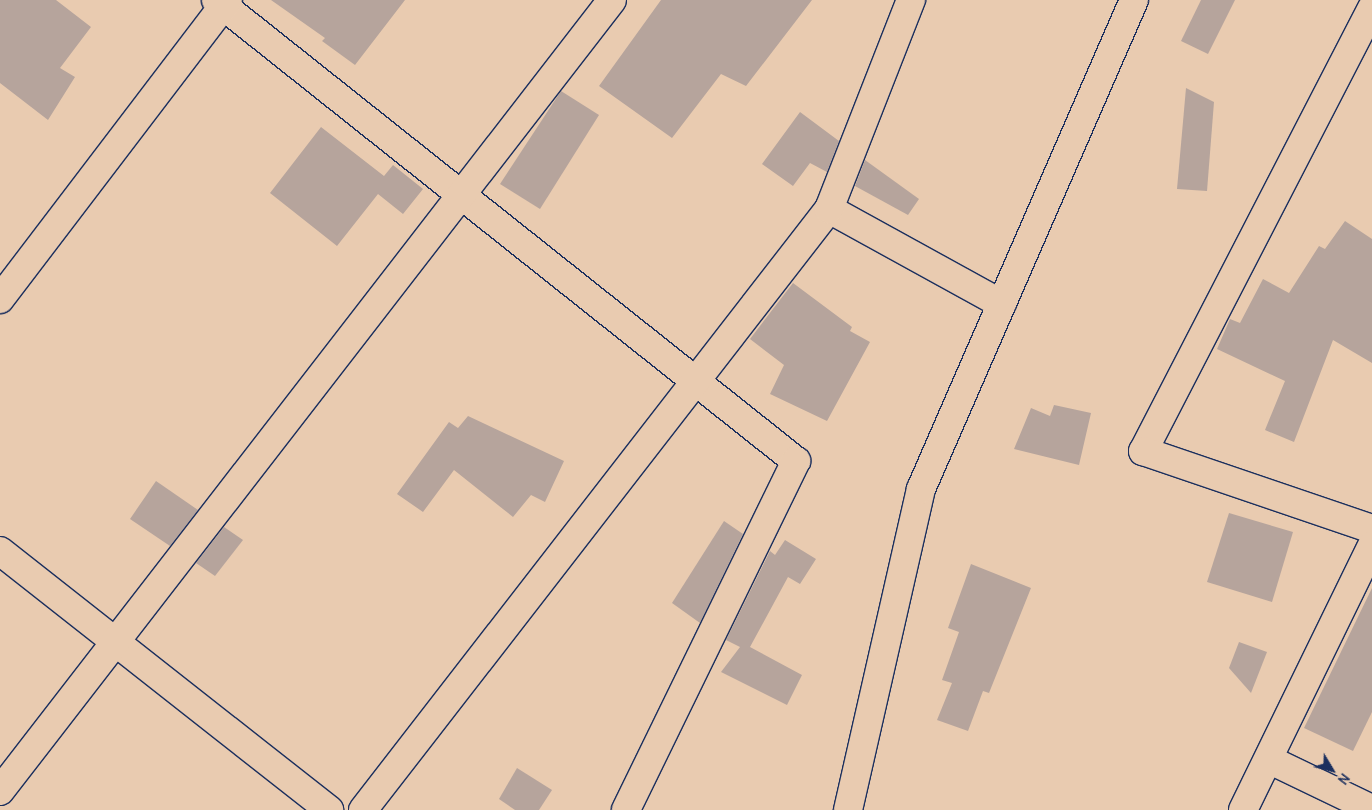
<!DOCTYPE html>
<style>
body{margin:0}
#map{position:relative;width:1372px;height:810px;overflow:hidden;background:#e9cbb0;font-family:Delius,sans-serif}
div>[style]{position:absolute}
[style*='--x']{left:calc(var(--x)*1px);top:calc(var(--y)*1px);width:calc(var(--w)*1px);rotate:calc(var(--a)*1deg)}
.building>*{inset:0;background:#b6a49c}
.roads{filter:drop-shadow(1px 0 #1b2f5e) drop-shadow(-1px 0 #1b2f5e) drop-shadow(0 1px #1b2f5e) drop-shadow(0 -1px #1b2f5e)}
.minor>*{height:28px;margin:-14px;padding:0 14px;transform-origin:14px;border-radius:14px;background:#e9cbb0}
span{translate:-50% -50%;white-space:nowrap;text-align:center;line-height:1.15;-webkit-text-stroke:5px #e9cbb0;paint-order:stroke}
.north{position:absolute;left:1307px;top:745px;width:50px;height:50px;-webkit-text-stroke:4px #e9cbb0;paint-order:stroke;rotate:127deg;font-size:14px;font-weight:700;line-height:20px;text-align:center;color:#1b2f5e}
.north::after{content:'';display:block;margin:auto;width:18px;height:22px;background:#1b2f5e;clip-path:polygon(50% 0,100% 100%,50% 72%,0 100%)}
</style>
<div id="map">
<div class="building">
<i style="clip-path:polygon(0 0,56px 0,91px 27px,60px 68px,75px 77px,48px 120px,0 83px)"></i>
<i style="clip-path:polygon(271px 0,405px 0,355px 65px,322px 41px,325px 38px)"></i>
<i style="clip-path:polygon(661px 0,812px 0,746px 86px,721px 74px,672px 138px,599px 86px)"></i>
<i style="clip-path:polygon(1201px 0,1235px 0,1208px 54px,1181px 41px)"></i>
<i style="clip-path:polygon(1186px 88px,1214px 102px,1207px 191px,1177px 189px)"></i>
<i style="clip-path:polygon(561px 91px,599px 115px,540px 209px,500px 184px)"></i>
<i style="clip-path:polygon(800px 112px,839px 141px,827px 172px,810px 163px,793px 186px,762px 164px)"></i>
<i style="clip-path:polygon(321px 127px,384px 176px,393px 165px,423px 189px,403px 214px,378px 194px,337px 246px,270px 193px)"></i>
<i style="clip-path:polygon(865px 160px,919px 199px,908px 215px,855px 186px)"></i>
<i style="clip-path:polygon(1345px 221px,1372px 239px,1372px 363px,1333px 340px,1294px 442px,1265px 430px,1285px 381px,1217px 349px,1230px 319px,1240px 323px,1263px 279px,1289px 293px,1319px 246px,1325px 249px)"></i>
<i style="clip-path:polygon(793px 283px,852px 327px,850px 331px,870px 342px,827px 421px,770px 394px,784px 365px,750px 339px)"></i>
<i style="clip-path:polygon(1054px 405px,1091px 413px,1079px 465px,1014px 449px,1031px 408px,1050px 416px)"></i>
<i style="clip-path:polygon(468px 416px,564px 461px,545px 502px,531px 495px,513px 517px,454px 470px,423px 512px,397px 494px,449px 422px,458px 428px)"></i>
<i style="clip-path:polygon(156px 481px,198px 510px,170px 546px,130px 519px)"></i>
<i style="clip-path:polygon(1229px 513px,1293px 532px,1272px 602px,1207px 582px)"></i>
<i style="clip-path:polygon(724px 521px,743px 534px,700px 623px,672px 603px)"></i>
<i style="clip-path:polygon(224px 527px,243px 540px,215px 576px,196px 563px)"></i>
<i style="clip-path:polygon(785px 540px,816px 559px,800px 584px,788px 577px,750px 647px,802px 675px,787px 705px,721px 672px,740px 647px,726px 640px,770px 551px,775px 555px)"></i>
<i style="clip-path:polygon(971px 564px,1031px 588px,989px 693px,983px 691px,968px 731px,937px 720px,952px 683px,942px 680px,959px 632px,948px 628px)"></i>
<i style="clip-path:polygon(1372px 588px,1372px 712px,1353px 751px,1304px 728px)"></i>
<i style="clip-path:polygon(1239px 642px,1267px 652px,1251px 693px,1229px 668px)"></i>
<i style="clip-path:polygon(517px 768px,552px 790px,539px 810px,515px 810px,499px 799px)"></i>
</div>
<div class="roads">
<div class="minor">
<i style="--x:216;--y:0;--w:741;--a:38.48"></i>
<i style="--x:796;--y:461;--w:388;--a:116"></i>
<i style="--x:1372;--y:8;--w:499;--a:117.3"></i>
<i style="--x:1143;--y:451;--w:242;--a:18.8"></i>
<i style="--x:829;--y:209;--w:197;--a:28.8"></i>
<i style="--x:0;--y:299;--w:376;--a:-52.7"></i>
<i style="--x:0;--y:551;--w:419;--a:38.2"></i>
<i style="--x:1270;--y:760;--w:113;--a:25.7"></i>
<i style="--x:0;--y:791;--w:1000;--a:-52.27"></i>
<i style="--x:363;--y:810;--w:760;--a:-52.21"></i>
<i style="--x:829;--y:209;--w:225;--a:-68.6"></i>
<i style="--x:848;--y:810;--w:329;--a:-77.2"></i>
<i style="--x:921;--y:489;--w:533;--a:-66.46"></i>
<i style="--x:1243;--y:810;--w:294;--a:-64"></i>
</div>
</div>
<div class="north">N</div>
</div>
